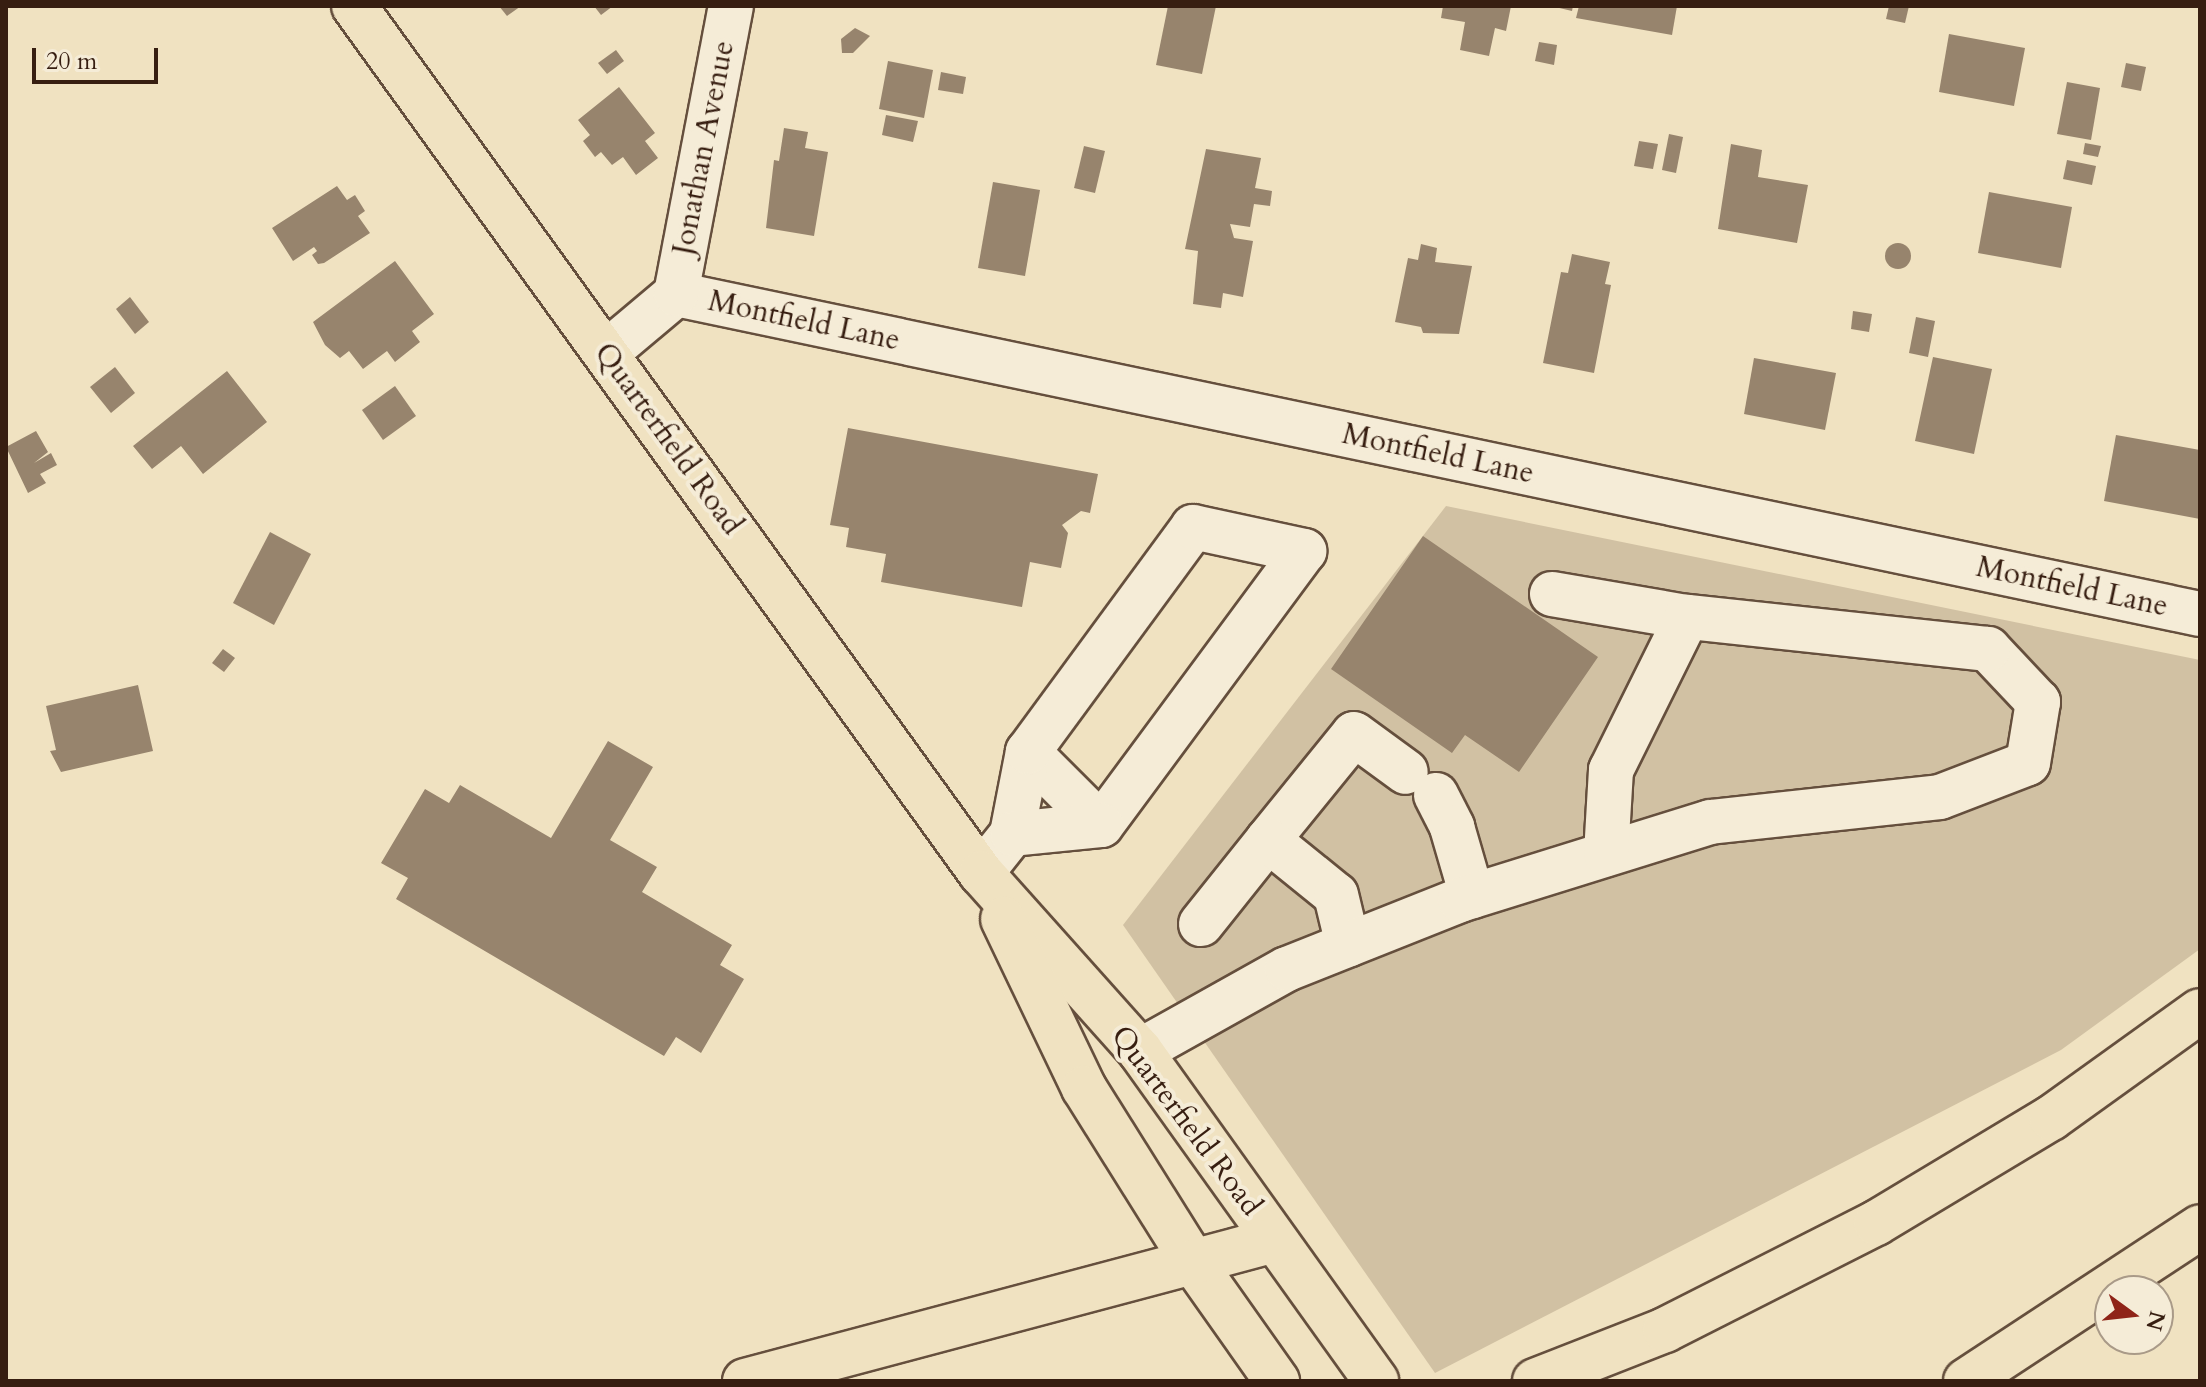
<!DOCTYPE html>
<style>
body{margin:0}
#map{position:relative;width:2206px;height:1387px;overflow:hidden;background:#f0e2c1;font-family:Cardo,serif}
div>[style]{position:absolute}
[style*='--x']{left:calc(var(--x)*1px);top:calc(var(--y)*1px);width:calc(var(--w)*1px);rotate:calc(var(--a)*1deg)}
.green>*{inset:0;background:#d1c1a3}
.building>*{inset:0;background:#97846d}
.round{border-radius:50%}
.roads{filter:drop-shadow(2px 0 #654f3d) drop-shadow(-2px 0 #654f3d) drop-shadow(0 2px #654f3d) drop-shadow(0 -2px #654f3d)}
.minor>*{height:44px;margin:-22px;padding:0 22px;transform-origin:22px;border-radius:22px;background:#f5ecd7}
.major>*{height:44px;margin:-22px;padding:0 22px;transform-origin:22px;border-radius:22px;background:#f0e2c1}
.highway>*{height:44px;margin:-22px;padding:0 22px;transform-origin:22px;border-radius:22px;background:#f0e2c1}
span{translate:-50% -50%;white-space:nowrap;text-align:center;line-height:1.15;-webkit-text-stroke:8px #f5ecd7;paint-order:stroke}
.street-label{font-size:30px;color:#371e11}
.frame{position:absolute;inset:0;border:8px solid #371e11;pointer-events:none}
.north{position:absolute;left:2094px;top:1275px;width:80px;height:80px;box-sizing:border-box;background:#f5ecd7;border:2px solid #a99a88;border-radius:50%;rotate:105deg;font-size:22px;font-weight:700;line-height:32px;text-align:center;color:#371e11}
.north::after{content:'';display:block;margin:auto;width:28px;height:36px;background:#8f2418;clip-path:polygon(50% 0,100% 100%,50% 72%,0 100%)}
.scale{position:absolute;left:32px;top:48px;width:126px;height:36px;box-sizing:border-box;border:4px solid #371e11;border-top:0;padding-left:10px;font-size:24px;line-height:28px;white-space:nowrap;color:#371e11;-webkit-text-stroke:6px #f5ecd7;paint-order:stroke}
</style>
<div id="map">
<div class="green">
<i style="clip-path:polygon(1446px 506px,2200px 660px,2200px 949px,2061px 1050px,1435px 1373px,1123px 925px)"></i>
</div>
<div class="building">
<i style="clip-path:polygon(499px 6px,521px 6px,507px 16px)"></i>
<i style="clip-path:polygon(594px 6px,613px 6px,601px 15px)"></i>
<i style="clip-path:polygon(1168px 6px,1216px 6px,1202px 74px,1156px 65px)"></i>
<i style="clip-path:polygon(1443px 6px,1511px 6px,1506px 31px,1495px 28px,1489px 56px,1460px 50px,1465px 22px,1441px 18px)"></i>
<i style="clip-path:polygon(1551px 6px,1573px 6px,1572px 11px)"></i>
<i style="clip-path:polygon(1579px 6px,1677px 6px,1672px 35px,1576px 18px)"></i>
<i style="clip-path:polygon(1889px 6px,1909px 6px,1905px 23px,1886px 19px)"></i>
<i style="clip-path:polygon(855px 28px,870px 36px,853px 53px,842px 53px,841px 39px)"></i>
<i style="clip-path:polygon(1949px 34px,2025px 48px,2014px 106px,1939px 92px)"></i>
<i style="clip-path:polygon(1539px 42px,1557px 45px,1554px 65px,1535px 61px)"></i>
<i style="clip-path:polygon(616px 50px,624px 61px,607px 74px,598px 63px)"></i>
<i style="clip-path:polygon(888px 61px,933px 70px,924px 118px,879px 109px)"></i>
<i style="clip-path:polygon(2126px 63px,2146px 67px,2141px 91px,2121px 87px)"></i>
<i style="clip-path:polygon(941px 72px,966px 77px,963px 94px,938px 90px)"></i>
<i style="clip-path:polygon(2067px 82px,2100px 88px,2091px 140px,2057px 134px)"></i>
<i style="clip-path:polygon(619px 87px,655px 133px,645px 141px,658px 158px,636px 175px,623px 157px,612px 165px,601px 152px,595px 157px,583px 141px,590px 135px,578px 120px)"></i>
<i style="clip-path:polygon(886px 115px,918px 121px,913px 142px,882px 135px)"></i>
<i style="clip-path:polygon(784px 128px,808px 132px,805px 148px,828px 152px,814px 236px,766px 228px,774px 160px,779px 161px)"></i>
<i style="clip-path:polygon(1669px 134px,1683px 137px,1676px 173px,1662px 170px)"></i>
<i style="clip-path:polygon(1639px 141px,1658px 144px,1653px 169px,1634px 166px)"></i>
<i style="clip-path:polygon(2085px 143px,2101px 146px,2098px 157px,2083px 154px)"></i>
<i style="clip-path:polygon(1731px 144px,1762px 150px,1758px 177px,1808px 185px,1797px 243px,1718px 229px)"></i>
<i style="clip-path:polygon(1084px 146px,1105px 151px,1095px 193px,1074px 188px)"></i>
<i style="clip-path:polygon(1206px 149px,1261px 158px,1255px 188px,1272px 191px,1270px 206px,1254px 204px,1250px 227px,1230px 224px,1234px 238px,1253px 241px,1243px 297px,1223px 293px,1221px 308px,1193px 304px,1198px 251px,1185px 249px)"></i>
<i style="clip-path:polygon(2067px 160px,2096px 166px,2092px 185px,2063px 179px)"></i>
<i style="clip-path:polygon(993px 182px,1040px 190px,1025px 276px,978px 268px)"></i>
<i style="clip-path:polygon(337px 186px,347px 200px,355px 195px,365px 211px,358px 216px,370px 233px,324px 263px,318px 264px,312px 255px,317px 251px,314px 247px,293px 261px,272px 228px)"></i>
<i style="clip-path:polygon(1989px 192px,2072px 207px,2061px 268px,1978px 253px)"></i>
<i class="round" style="left:1885px;top:243px;width:26px;height:26px"></i>
<i style="clip-path:polygon(1421px 244px,1437px 248px,1435px 262px,1472px 266px,1459px 334px,1423px 333px,1421px 327px,1395px 322px,1408px 258px,1418px 260px)"></i>
<i style="clip-path:polygon(1572px 254px,1610px 262px,1605px 284px,1611px 285px,1594px 373px,1543px 363px,1561px 272px,1568px 273px)"></i>
<i style="clip-path:polygon(395px 261px,434px 314px,412px 331px,420px 342px,395px 362px,387px 351px,363px 369px,349px 351px,340px 358px,325px 345px,313px 322px)"></i>
<i style="clip-path:polygon(130px 297px,149px 322px,135px 334px,116px 309px)"></i>
<i style="clip-path:polygon(1853px 311px,1872px 314px,1869px 332px,1851px 329px)"></i>
<i style="clip-path:polygon(1916px 317px,1935px 321px,1928px 357px,1909px 353px)"></i>
<i style="clip-path:polygon(1933px 357px,1992px 369px,1974px 454px,1915px 441px)"></i>
<i style="clip-path:polygon(1754px 358px,1836px 373px,1825px 430px,1744px 414px)"></i>
<i style="clip-path:polygon(115px 367px,135px 393px,111px 413px,90px 387px)"></i>
<i style="clip-path:polygon(227px 371px,267px 422px,203px 474px,181px 446px,152px 469px,133px 446px)"></i>
<i style="clip-path:polygon(395px 386px,416px 416px,383px 440px,362px 410px)"></i>
<i style="clip-path:polygon(848px 428px,1098px 474px,1090px 513px,1081px 511px,1062px 525px,1068px 533px,1061px 568px,1030px 562px,1022px 607px,881px 582px,886px 554px,846px 547px,849px 528px,830px 525px)"></i>
<i style="clip-path:polygon(36px 431px,48px 452px,34px 463px,51px 453px,57px 465px,40px 474px,46px 483px,28px 493px,6px 447px)"></i>
<i style="clip-path:polygon(2116px 435px,2200px 450px,2200px 519px,2104px 501px)"></i>
<i style="clip-path:polygon(270px 532px,311px 554px,274px 625px,233px 603px)"></i>
<i style="clip-path:polygon(1423px 536px,1598px 657px,1519px 772px,1465px 735px,1452px 753px,1331px 669px)"></i>
<i style="clip-path:polygon(223px 649px,235px 658px,224px 672px,212px 663px)"></i>
<i style="clip-path:polygon(138px 685px,153px 751px,61px 772px,50px 751px,56px 750px,46px 706px)"></i>
<i style="clip-path:polygon(608px 741px,653px 767px,610px 840px,657px 867px,642px 892px,732px 945px,720px 965px,744px 979px,701px 1053px,676px 1037px,664px 1056px,396px 899px,408px 878px,381px 863px,425px 789px,449px 803px,460px 785px,551px 838px)"></i>
</div>
<div class="roads">
<div class="minor">
<i style="--x:676;--y:294;--w:1557;--a:11.86"></i>
<i style="--x:606;--y:353;--w:92;--a:-40.1"></i>
<i style="--x:676;--y:294;--w:293;--a:-79.2"></i>
<i style="--x:1552;--y:594;--w:137;--a:9.7"></i>
<i style="--x:1028;--y:752;--w:103;--a:45"></i>
<i style="--x:1436;--y:795;--w:36;--a:63"></i>
<i style="--x:1452;--y:827;--w:72;--a:73.8"></i>
<i style="--x:1268;--y:840;--w:136;--a:-50.9"></i>
<i style="--x:1354;--y:734;--w:64;--a:36.2"></i>
<i style="--x:981;--y:873;--w:50;--a:-51.5"></i>
<i style="--x:1012;--y:834;--w:84;--a:-79"></i>
<i style="--x:1028;--y:752;--w:279;--a:-53.7"></i>
<i style="--x:1193;--y:527;--w:114;--a:12.2"></i>
<i style="--x:1304;--y:551;--w:341;--a:126.5"></i>
<i style="--x:1101;--y:825;--w:89;--a:174.2"></i>
<i style="--x:1201;--y:924;--w:107;--a:-51.4"></i>
<i style="--x:1268;--y:840;--w:87;--a:39"></i>
<i style="--x:1336;--y:895;--w:51;--a:76.5"></i>
<i style="--x:1140;--y:1051;--w:168;--a:-29.2"></i>
<i style="--x:1287;--y:969;--w:186;--a:-21.7"></i>
<i style="--x:1460;--y:900;--w:262;--a:-17.3"></i>
<i style="--x:1710;--y:822;--w:231;--a:-6.2"></i>
<i style="--x:1940;--y:797;--w:94;--a:-21.1"></i>
<i style="--x:2028;--y:763;--w:62;--a:-80.7"></i>
<i style="--x:2038;--y:702;--w:73;--a:-133.3"></i>
<i style="--x:1988;--y:649;--w:303;--a:-173.9"></i>
<i style="--x:1687;--y:617;--w:171;--a:116.4"></i>
<i style="--x:1611;--y:770;--w:84;--a:93.4"></i>
</div>
<div class="major">
<i style="--x:354;--y:6;--w:1070;--a:54.13"></i>
<i style="--x:981;--y:873;--w:239;--a:48.2"></i>
<i style="--x:1140;--y:1051;--w:406;--a:54.4"></i>
<i style="--x:1003;--y:919;--w:187;--a:64.4"></i>
<i style="--x:1084;--y:1088;--w:205;--a:57.9"></i>
<i style="--x:1193;--y:1262;--w:146;--a:54.8"></i>
</div>
<div class="highway">
<i style="--x:745;--y:1381;--w:548;--a:-14.9"></i>
<i style="--x:1535;--y:1381;--w:140;--a:-21.4"></i>
<i style="--x:1665;--y:1330;--w:237;--a:-26.9"></i>
<i style="--x:1876;--y:1223;--w:204;--a:-31"></i>
<i style="--x:2051;--y:1118;--w:183;--a:-35.7"></i>
<i style="--x:1966;--y:1381;--w:280;--a:-33.3"></i>
</div>
</div>
<div class="street-label">
<span style="left:704px;top:148px;rotate:-79deg">Jonathan Avenue</span>
<span style="left:804px;top:321px;rotate:12deg">Montfield Lane</span>
<span style="left:668px;top:439px;rotate:54deg">Quarterfield Road</span>
<span style="left:1438px;top:454px;rotate:12deg">Montfield Lane</span>
<span style="left:2072px;top:587px;rotate:12deg">Montfield Lane</span>
<span style="left:1186px;top:1121px;rotate:53deg">Quarterfield Road</span>
</div>
<div class="frame"></div>
<div class="north">N</div>
<div class="scale">20 m</div>
</div>
